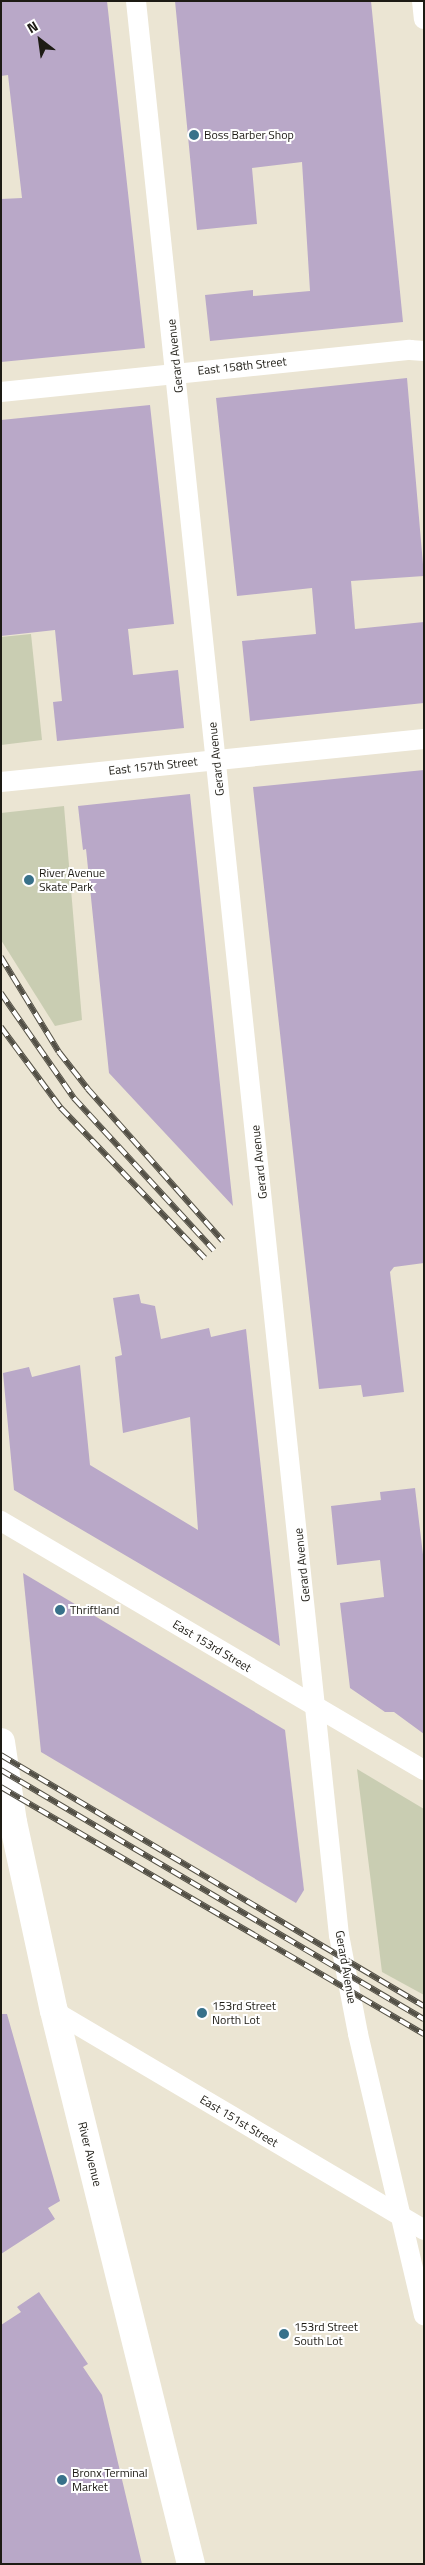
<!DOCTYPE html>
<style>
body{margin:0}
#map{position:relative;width:425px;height:2565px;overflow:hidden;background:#ebe5d3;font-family:"Titillium Web",sans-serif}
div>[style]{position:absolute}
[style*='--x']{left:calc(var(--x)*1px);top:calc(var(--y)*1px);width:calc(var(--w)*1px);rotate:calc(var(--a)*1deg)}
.green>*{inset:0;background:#c9cdb2}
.building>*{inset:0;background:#b9a8c8}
.street>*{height:20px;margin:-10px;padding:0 10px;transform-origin:10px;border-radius:10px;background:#fff}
.secondary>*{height:28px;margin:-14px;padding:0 14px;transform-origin:14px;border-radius:14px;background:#fff}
.rail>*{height:5.5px;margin-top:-2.75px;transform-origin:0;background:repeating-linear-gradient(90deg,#fff 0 11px,#535046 0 22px);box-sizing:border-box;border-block:1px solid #535046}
.dots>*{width:14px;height:14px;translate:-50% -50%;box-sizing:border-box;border:2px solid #fff;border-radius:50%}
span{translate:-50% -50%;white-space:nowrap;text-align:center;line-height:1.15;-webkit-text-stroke:4px #fff;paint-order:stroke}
.poi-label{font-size:12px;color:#1d1b14}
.left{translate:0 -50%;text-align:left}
.street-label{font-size:12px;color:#1d1b14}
.frame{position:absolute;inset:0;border:2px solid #1d1b14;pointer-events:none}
.north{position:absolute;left:15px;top:15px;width:50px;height:50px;-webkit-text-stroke:4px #fff;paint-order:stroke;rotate:330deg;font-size:14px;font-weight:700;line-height:20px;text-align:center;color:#1d1b14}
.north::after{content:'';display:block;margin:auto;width:18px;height:22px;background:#1d1b14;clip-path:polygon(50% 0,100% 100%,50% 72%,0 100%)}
</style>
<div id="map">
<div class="green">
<i style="clip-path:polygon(31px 634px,42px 740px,1px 745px,1px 637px)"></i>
<i style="clip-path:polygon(64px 806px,82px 1020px,55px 1026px,1px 940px,1px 813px)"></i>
<i style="clip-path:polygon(357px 1769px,424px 1809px,424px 1995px,382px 1972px)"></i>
</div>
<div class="building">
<i style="clip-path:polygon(1px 1px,107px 1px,145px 348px,1px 362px,1px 199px,22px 198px,8px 75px,1px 76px)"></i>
<i style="clip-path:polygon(175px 1px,371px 1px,403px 322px,210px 341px,205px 295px,253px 290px,253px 296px,310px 291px,302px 162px,252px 168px,257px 224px,197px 230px)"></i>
<i style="clip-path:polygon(407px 378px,424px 576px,351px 581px,355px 629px,424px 622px,424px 703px,250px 721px,242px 641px,316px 634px,312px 588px,237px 596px,216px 398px)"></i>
<i style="clip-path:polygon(150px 405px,174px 624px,128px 629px,133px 675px,178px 670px,184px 728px,57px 741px,53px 702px,62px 701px,55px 630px,1px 636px,1px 420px)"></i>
<i style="clip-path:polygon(424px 770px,424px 1263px,394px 1267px,390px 1272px,404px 1392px,363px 1397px,361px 1385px,319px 1389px,253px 787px)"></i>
<i style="clip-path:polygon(190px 794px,222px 1104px,233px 1206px,109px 1073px,86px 849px,83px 850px,78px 806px)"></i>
<i style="clip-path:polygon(139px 1294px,141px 1303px,155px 1306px,161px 1339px,209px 1328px,211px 1337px,246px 1329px,280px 1646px,14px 1490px,3px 1373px,29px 1367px,32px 1377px,80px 1365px,90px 1465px,198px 1530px,190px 1417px,123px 1433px,115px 1357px,122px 1355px,113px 1298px)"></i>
<i style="clip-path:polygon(415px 1488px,424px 1563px,424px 1734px,394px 1712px,385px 1712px,350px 1688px,340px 1603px,384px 1597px,380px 1560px,337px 1565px,331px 1506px,381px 1500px,380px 1492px)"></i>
<i style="clip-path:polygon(23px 1573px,285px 1730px,304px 1890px,296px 1903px,41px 1752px)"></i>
<i style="clip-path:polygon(1px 2014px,7px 2014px,60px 2201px,48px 2208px,55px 2219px,1px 2254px)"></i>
<i style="clip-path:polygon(39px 2292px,88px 2364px,83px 2367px,102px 2395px,142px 2564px,1px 2564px,1px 2325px,21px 2312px,17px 2307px)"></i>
</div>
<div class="street">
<i style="--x:136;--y:1;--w:1945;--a:84.01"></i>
<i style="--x:339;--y:1935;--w:101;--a:79.1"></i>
<i style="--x:358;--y:2034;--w:289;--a:76.8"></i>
<i style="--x:422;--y:1;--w:18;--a:84"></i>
<i style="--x:1;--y:392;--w:411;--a:-5.9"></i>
<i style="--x:410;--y:350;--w:14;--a:4"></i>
<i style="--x:1;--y:782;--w:425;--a:-5.8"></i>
<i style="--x:1;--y:1521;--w:491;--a:30.5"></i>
<i style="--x:54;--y:2011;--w:430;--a:30.6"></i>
</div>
<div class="secondary">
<i style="--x:1;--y:1742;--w:81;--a:81.5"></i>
<i style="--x:13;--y:1822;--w:193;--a:77.8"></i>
<i style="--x:54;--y:2011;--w:570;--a:76.09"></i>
</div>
<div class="rail">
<i style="--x:1;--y:957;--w:111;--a:58.6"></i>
<i style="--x:59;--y:1052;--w:47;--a:51.9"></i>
<i style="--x:88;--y:1089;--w:203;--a:48.4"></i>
<i style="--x:1;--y:993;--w:128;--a:55.2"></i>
<i style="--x:74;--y:1098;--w:207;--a:47.4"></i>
<i style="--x:1;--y:1027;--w:101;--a:53.5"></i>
<i style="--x:61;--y:1108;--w:208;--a:46.2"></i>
<i style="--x:1;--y:1755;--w:492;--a:30.7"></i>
<i style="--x:1;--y:1770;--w:491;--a:30.5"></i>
<i style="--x:1;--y:1787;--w:490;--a:30.3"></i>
</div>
<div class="dots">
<i style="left:194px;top:135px;background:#38718a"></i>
<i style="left:29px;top:880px;background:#38718a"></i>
<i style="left:60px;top:1610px;background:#38718a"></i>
<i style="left:202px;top:2013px;background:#38718a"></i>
<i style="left:284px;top:2334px;background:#38718a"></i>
<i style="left:62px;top:2480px;background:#38718a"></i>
</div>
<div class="poi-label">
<span class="left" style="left:204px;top:135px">Boss Barber Shop</span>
<span class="left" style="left:39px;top:880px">River Avenue<br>Skate Park</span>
<span class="left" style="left:70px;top:1610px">Thriftland</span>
<span class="left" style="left:212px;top:2013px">153rd Street<br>North Lot</span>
<span class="left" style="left:294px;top:2334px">153rd Street<br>South Lot</span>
<span class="left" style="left:72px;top:2480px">Bronx Terminal<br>Market</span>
</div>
<div class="street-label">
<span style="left:175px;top:356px;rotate:-96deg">Gerard Avenue</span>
<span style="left:242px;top:366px;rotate:-6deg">East 158th Street</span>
<span style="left:216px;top:759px;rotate:-96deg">Gerard Avenue</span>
<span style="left:153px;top:766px;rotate:-6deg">East 157th Street</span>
<span style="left:259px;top:1162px;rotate:-96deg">Gerard Avenue</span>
<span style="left:302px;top:1565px;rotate:-96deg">Gerard Avenue</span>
<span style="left:212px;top:1646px;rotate:31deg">East 153rd Street</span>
<span style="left:346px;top:1967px;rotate:80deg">Gerard Avenue</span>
<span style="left:239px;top:2121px;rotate:31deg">East 151st Street</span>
<span style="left:90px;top:2154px;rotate:76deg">River Avenue</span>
</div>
<div class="frame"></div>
<div class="north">N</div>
</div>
